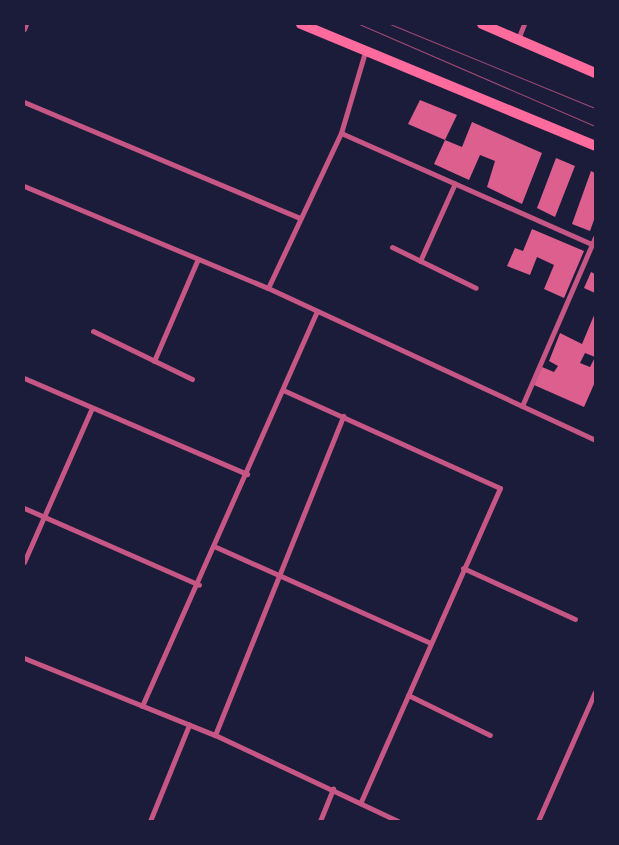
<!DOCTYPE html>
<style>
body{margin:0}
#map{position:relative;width:619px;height:845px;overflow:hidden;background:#1b1b3a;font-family:"Work Sans",sans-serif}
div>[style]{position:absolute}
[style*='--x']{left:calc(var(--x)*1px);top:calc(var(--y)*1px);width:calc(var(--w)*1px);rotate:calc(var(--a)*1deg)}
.building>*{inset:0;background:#dd5f8e}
.minor>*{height:5px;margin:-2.5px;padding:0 2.5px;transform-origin:2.5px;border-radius:2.5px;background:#c65784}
.secondary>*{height:10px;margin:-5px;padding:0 5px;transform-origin:5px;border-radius:5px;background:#ff6b9d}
.tram>*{height:1px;margin:-0.5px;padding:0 0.5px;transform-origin:0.5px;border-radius:0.5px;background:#a44b75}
span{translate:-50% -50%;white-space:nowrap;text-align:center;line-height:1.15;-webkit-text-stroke:5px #1b1b3a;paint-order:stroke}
.frame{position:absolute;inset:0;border:25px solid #1b1b3a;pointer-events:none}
</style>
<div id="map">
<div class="building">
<i style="clip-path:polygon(420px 100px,457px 115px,445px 140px,408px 124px)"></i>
<i style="clip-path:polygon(472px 122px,542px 153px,522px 204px,487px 187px,495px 161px,480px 155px,469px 180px,434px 164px,445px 140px,462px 147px)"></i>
<i style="clip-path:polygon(556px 158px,575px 166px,555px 217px,537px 208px)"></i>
<i style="clip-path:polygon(591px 171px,595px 173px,595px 217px,590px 231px,572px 224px)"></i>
<i style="clip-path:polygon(532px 229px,584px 251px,564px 298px,544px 289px,554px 265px,537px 257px,530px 275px,507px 266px,515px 248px,523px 251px)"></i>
<i style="clip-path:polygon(591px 272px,595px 274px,595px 293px,584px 288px)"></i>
<i style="clip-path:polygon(evenodd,595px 313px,595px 382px,584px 407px,534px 385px,542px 367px,554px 372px,558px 366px,549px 361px,560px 333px,582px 344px,595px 313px,585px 353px,595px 357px,590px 367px,580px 363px,585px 353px)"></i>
</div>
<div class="minor">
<i style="--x:24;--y:29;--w:5;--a:-68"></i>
<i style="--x:518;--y:39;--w:16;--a:-68"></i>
<i style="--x:24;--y:102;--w:299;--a:22.8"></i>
<i style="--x:341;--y:133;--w:274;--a:23.9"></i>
<i style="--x:24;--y:186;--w:264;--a:22.7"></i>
<i style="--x:268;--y:288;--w:361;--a:24.9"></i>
<i style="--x:392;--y:247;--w:93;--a:26"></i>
<i style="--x:420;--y:261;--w:85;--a:-65.8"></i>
<i style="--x:268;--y:288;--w:171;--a:-64.8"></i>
<i style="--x:341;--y:133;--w:84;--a:-73.5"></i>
<i style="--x:93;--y:331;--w:110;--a:25.9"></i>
<i style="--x:154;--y:361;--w:111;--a:-66.7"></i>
<i style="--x:24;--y:378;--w:243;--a:23.3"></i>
<i style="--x:283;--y:390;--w:238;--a:24.3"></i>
<i style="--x:500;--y:488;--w:343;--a:113.9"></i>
<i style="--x:522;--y:406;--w:184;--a:-66.6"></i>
<i style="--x:24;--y:508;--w:191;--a:23.7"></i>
<i style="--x:216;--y:547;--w:235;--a:24.1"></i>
<i style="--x:24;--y:562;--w:168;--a:-66.2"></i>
<i style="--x:463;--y:568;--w:123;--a:24.5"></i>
<i style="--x:24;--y:658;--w:206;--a:22"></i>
<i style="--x:215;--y:735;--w:202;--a:25.2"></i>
<i style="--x:408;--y:695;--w:91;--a:26"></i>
<i style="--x:142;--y:706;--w:432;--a:-66.1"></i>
<i style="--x:215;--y:735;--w:344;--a:-68.1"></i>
<i style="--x:150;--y:821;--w:104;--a:-67.9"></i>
<i style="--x:320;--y:821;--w:35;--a:-68"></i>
<i style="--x:538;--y:821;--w:141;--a:-66.2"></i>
</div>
<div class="secondary">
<i style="--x:301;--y:24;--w:318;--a:22.5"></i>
<i style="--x:482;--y:24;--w:123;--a:23.4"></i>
</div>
<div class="tram">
<i style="--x:359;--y:24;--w:257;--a:23.4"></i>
<i style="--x:390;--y:24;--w:222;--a:22.3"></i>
</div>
<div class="frame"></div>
</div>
